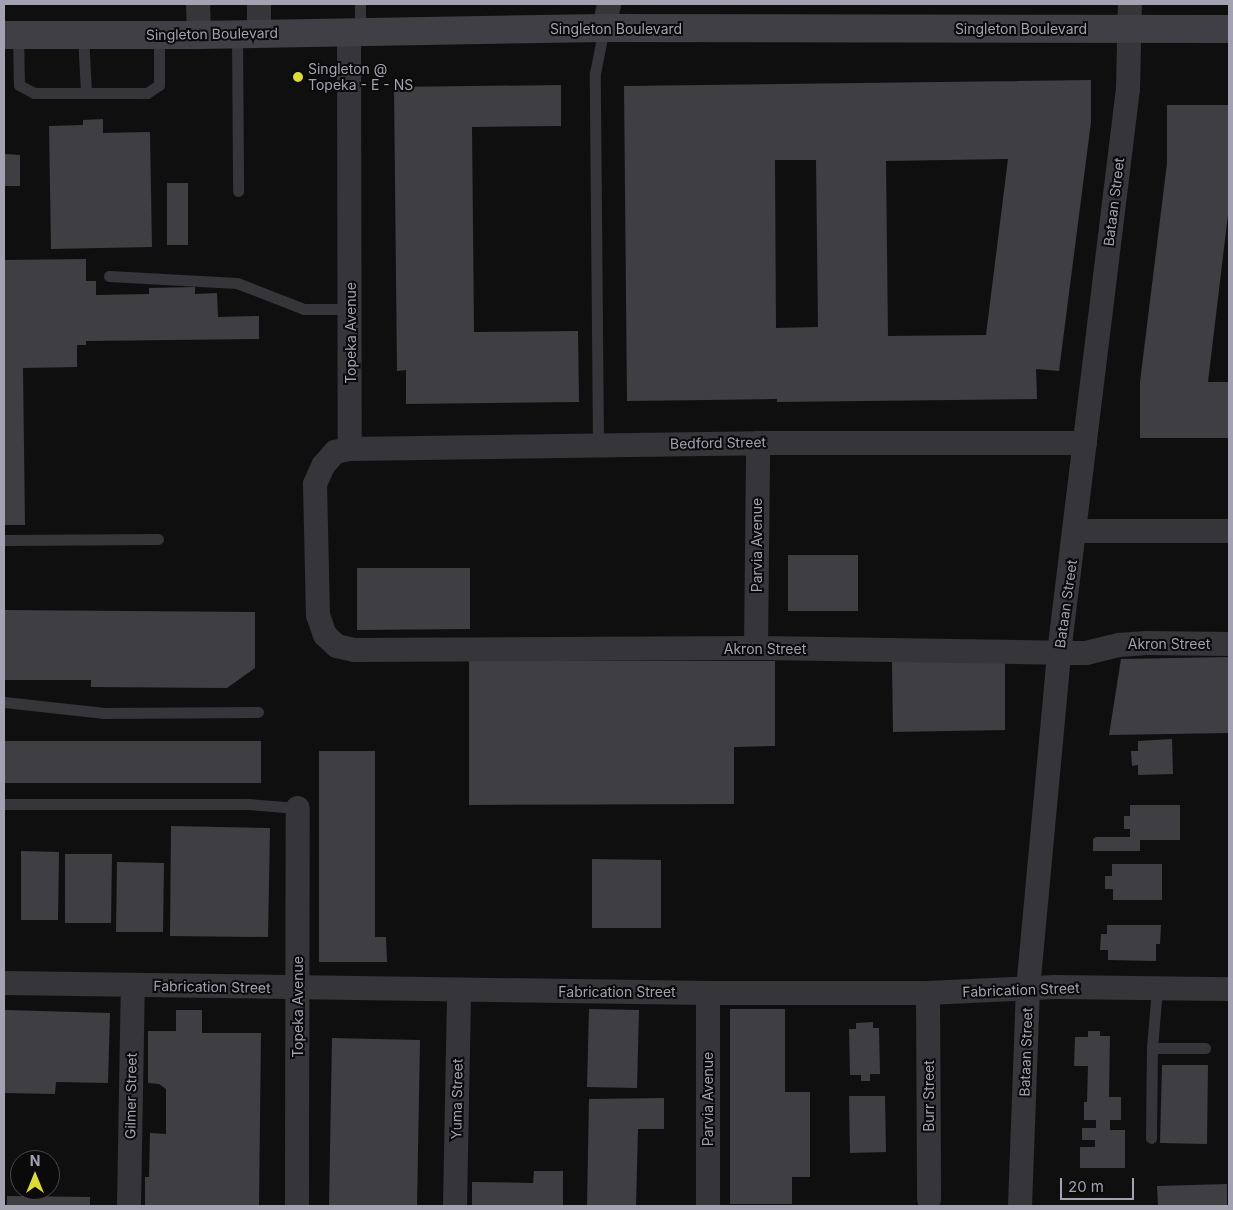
<!DOCTYPE html>
<style>
body{margin:0}
#map{position:relative;width:1233px;height:1210px;overflow:hidden;background:#100f10;font-family:Inter,sans-serif}
div>[style]{position:absolute}
[style*='--x']{left:calc(var(--x)*1px);top:calc(var(--y)*1px);width:calc(var(--w)*1px);rotate:calc(var(--a)*1deg)}
.building>*{inset:0;background:#3f3e43}
.lane>*{height:11px;margin:-5.5px;padding:0 5.5px;transform-origin:5.5px;border-radius:5.5px;background:#36363a}
.street>*{height:24px;margin:-12px;padding:0 12px;transform-origin:12px;border-radius:12px;background:#36363a}
.secondary>*{height:28px;margin:-14px;padding:0 14px;transform-origin:14px;border-radius:14px;background:#3f3f45}
.dots>*{width:14px;height:14px;translate:-50% -50%;box-sizing:border-box;border:2px solid #0b0a0b;border-radius:50%}
span{translate:-50% -50%;white-space:nowrap;text-align:center;line-height:1.15;-webkit-text-stroke:4px #0b0a0b;paint-order:stroke}
.street-label{font-size:14px;color:#a2a2b0}
.poi-label{font-size:14px;color:#a2a2b0}
.left{translate:0 -50%;text-align:left}
.frame{position:absolute;inset:0;border:5px solid #a2a2b0;pointer-events:none}
.north{position:absolute;left:10px;top:1150px;width:50px;height:50px;box-sizing:border-box;background:#0b0a0b;border:1px solid #47474d;border-radius:50%;rotate:0deg;font-size:14px;font-weight:700;line-height:20px;text-align:center;color:#a2a2b0}
.north::after{content:'';display:block;margin:auto;width:18px;height:22px;background:#deda3a;clip-path:polygon(50% 0,100% 100%,50% 72%,0 100%)}
.scale{position:absolute;left:1060px;top:1178px;width:74px;height:22px;box-sizing:border-box;border:2px solid #a2a2b0;border-top:0;padding-left:6px;font-size:15px;line-height:18px;white-space:nowrap;color:#a2a2b0;-webkit-text-stroke:4px #0b0a0b;paint-order:stroke}
</style>
<div id="map">
<div class="building">
<i style="clip-path:polygon(evenodd,1091px 80px,1091px 122px,1059px 371px,1036px 369px,1037px 399px,777px 402px,777px 399px,627px 401px,624px 86px,1091px 80px,1008px 159px,986px 335px,888px 336px,886px 161px,1008px 159px,1091px 80px,775px 160px,816px 160px,818px 327px,776px 328px,775px 160px)"></i>
<i style="clip-path:polygon(561px 85px,561px 126px,472px 127px,474px 332px,578px 331px,579px 402px,406px 404px,406px 370px,397px 371px,394px 87px)"></i>
<i style="clip-path:polygon(1167px 105px,1229px 105px,1229px 206px,1208px 382px,1229px 382px,1229px 438px,1140px 438px,1140px 382px,1167px 163px)"></i>
<i style="clip-path:polygon(103px 119px,103px 133px,150px 132px,152px 247px,51px 249px,49px 126px,83px 125px,83px 120px)"></i>
<i style="clip-path:polygon(4px 154px,20px 155px,20px 186px,4px 186px)"></i>
<i style="clip-path:polygon(167px 183px,188px 183px,188px 245px,167px 245px)"></i>
<i style="clip-path:polygon(86px 259px,86px 281px,96px 281px,96px 295px,149px 294px,149px 288px,195px 287px,195px 294px,217px 293px,218px 317px,259px 316px,259px 339px,86px 341px,86px 345px,77px 345px,77px 367px,23px 368px,25px 525px,4px 525px,4px 260px)"></i>
<i style="clip-path:polygon(788px 555px,858px 555px,858px 611px,788px 611px)"></i>
<i style="clip-path:polygon(357px 568px,470px 568px,470px 629px,357px 630px)"></i>
<i style="clip-path:polygon(4px 610px,255px 612px,255px 668px,227px 688px,91px 687px,91px 680px,4px 680px)"></i>
<i style="clip-path:polygon(1229px 657px,1229px 733px,1109px 735px,1121px 659px)"></i>
<i style="clip-path:polygon(469px 661px,775px 661px,775px 746px,734px 747px,734px 804px,469px 805px)"></i>
<i style="clip-path:polygon(1005px 661px,1005px 730px,893px 732px,892px 662px)"></i>
<i style="clip-path:polygon(1172px 739px,1173px 774px,1138px 775px,1138px 765px,1132px 766px,1131px 751px,1138px 751px,1138px 741px)"></i>
<i style="clip-path:polygon(4px 741px,261px 741px,261px 783px,4px 783px)"></i>
<i style="clip-path:polygon(319px 751px,375px 751px,375px 937px,386px 937px,387px 962px,319px 962px)"></i>
<i style="clip-path:polygon(1130px 805px,1180px 805px,1180px 840px,1140px 840px,1140px 851px,1093px 851px,1093px 839px,1096px 837px,1130px 837px,1130px 829px,1124px 829px,1124px 816px,1130px 816px)"></i>
<i style="clip-path:polygon(171px 826px,270px 828px,268px 937px,170px 936px)"></i>
<i style="clip-path:polygon(21px 851px,59px 852px,58px 920px,21px 920px)"></i>
<i style="clip-path:polygon(65px 854px,112px 854px,111px 923px,65px 923px)"></i>
<i style="clip-path:polygon(592px 859px,661px 860px,661px 928px,592px 928px)"></i>
<i style="clip-path:polygon(117px 862px,164px 863px,163px 932px,116px 932px)"></i>
<i style="clip-path:polygon(1112px 864px,1162px 864px,1162px 900px,1113px 900px,1113px 889px,1105px 889px,1105px 876px,1112px 876px)"></i>
<i style="clip-path:polygon(1107px 925px,1161px 925px,1160px 944px,1156px 944px,1156px 961px,1108px 960px,1108px 950px,1100px 950px,1101px 934px,1107px 934px)"></i>
<i style="clip-path:polygon(589px 1009px,639px 1010px,637px 1088px,587px 1087px)"></i>
<i style="clip-path:polygon(730px 1009px,785px 1009px,785px 1092px,810px 1092px,810px 1177px,792px 1177px,792px 1204px,730px 1204px)"></i>
<i style="clip-path:polygon(5px 1010px,110px 1013px,108px 1083px,56px 1082px,55px 1094px,4px 1093px)"></i>
<i style="clip-path:polygon(176px 1010px,202px 1010px,202px 1033px,261px 1033px,259px 1206px,145px 1206px,145px 1177px,149px 1177px,150px 1133px,166px 1134px,166px 1089px,159px 1084px,148px 1083px,148px 1031px,176px 1031px)"></i>
<i style="clip-path:polygon(873px 1022px,873px 1028px,879px 1028px,880px 1074px,870px 1074px,870px 1081px,861px 1081px,861px 1075px,850px 1075px,849px 1029px,856px 1029px,856px 1023px)"></i>
<i style="clip-path:polygon(1088px 1031px,1100px 1031px,1100px 1036px,1110px 1036px,1109px 1097px,1121px 1097px,1121px 1120px,1110px 1120px,1110px 1130px,1125px 1130px,1125px 1168px,1080px 1168px,1080px 1147px,1095px 1147px,1095px 1140px,1082px 1140px,1082px 1128px,1096px 1128px,1096px 1120px,1084px 1120px,1084px 1102px,1087px 1102px,1088px 1066px,1074px 1066px,1075px 1037px,1088px 1037px)"></i>
<i style="clip-path:polygon(332px 1038px,420px 1040px,417px 1206px,329px 1206px)"></i>
<i style="clip-path:polygon(1162px 1065px,1208px 1065px,1207px 1144px,1160px 1143px)"></i>
<i style="clip-path:polygon(849px 1096px,885px 1096px,886px 1152px,850px 1153px)"></i>
<i style="clip-path:polygon(664px 1098px,664px 1129px,638px 1129px,636px 1206px,587px 1206px,589px 1099px)"></i>
<i style="clip-path:polygon(534px 1171px,563px 1171px,563px 1206px,472px 1206px,472px 1182px,533px 1183px)"></i>
<i style="clip-path:polygon(1227px 1184px,1227px 1206px,1158px 1206px,1157px 1186px)"></i>
<i style="clip-path:polygon(7px 1196px,90px 1197px,90px 1206px,7px 1206px)"></i>
</div>
<div class="lane">
<i style="--x:360;--y:32;--w:28;--a:-90"></i>
<i style="--x:237;--y:34;--w:157;--a:89.6"></i>
<i style="--x:18;--y:35;--w:50;--a:88.9"></i>
<i style="--x:19;--y:85;--w:17;--a:28"></i>
<i style="--x:34;--y:93;--w:113;--a:0"></i>
<i style="--x:147;--y:93;--w:14;--a:-34"></i>
<i style="--x:159;--y:85;--w:50;--a:-90"></i>
<i style="--x:83;--y:35;--w:58;--a:87"></i>
<i style="--x:109;--y:276;--w:128;--a:3.1"></i>
<i style="--x:237;--y:283;--w:72;--a:21.2"></i>
<i style="--x:304;--y:309;--w:47;--a:0"></i>
<i style="--x:598;--y:445;--w:372;--a:-90.5"></i>
<i style="--x:595;--y:73;--w:46;--a:-78.7"></i>
<i style="--x:4;--y:540;--w:154;--a:-0.4"></i>
<i style="--x:4;--y:702;--w:101;--a:6.3"></i>
<i style="--x:104;--y:713;--w:154;--a:-0.4"></i>
<i style="--x:4;--y:804;--w:244;--a:0"></i>
<i style="--x:248;--y:804;--w:50;--a:4.6"></i>
<i style="--x:1152;--y:1048;--w:53;--a:0"></i>
<i style="--x:1151;--y:1138;--w:90;--a:-89.4"></i>
<i style="--x:1152;--y:1048;--w:59;--a:-85.2"></i>
</div>
<div class="street">
<i style="--x:198;--y:4;--w:31;--a:88"></i>
<i style="--x:604;--y:28;--w:25;--a:-78"></i>
<i style="--x:349;--y:32;--w:417;--a:89.9"></i>
<i style="--x:350;--y:449;--w:15;--a:169"></i>
<i style="--x:335;--y:452;--w:18;--a:131"></i>
<i style="--x:323;--y:466;--w:20;--a:114"></i>
<i style="--x:315;--y:484;--w:131;--a:88.7"></i>
<i style="--x:318;--y:615;--w:21;--a:71"></i>
<i style="--x:325;--y:635;--w:16;--a:43"></i>
<i style="--x:337;--y:646;--w:17;--a:13"></i>
<i style="--x:354;--y:650;--w:402;--a:-0.3"></i>
<i style="--x:756;--y:648;--w:303;--a:0.9"></i>
<i style="--x:1059;--y:653;--w:27;--a:0"></i>
<i style="--x:1086;--y:653;--w:34;--a:-14"></i>
<i style="--x:1119;--y:645;--w:28;--a:-4"></i>
<i style="--x:1147;--y:643;--w:82;--a:0.7"></i>
<i style="--x:259;--y:33;--w:29;--a:-90"></i>
<i style="--x:350;--y:449;--w:408;--a:-0.8"></i>
<i style="--x:758;--y:443;--w:327;--a:0"></i>
<i style="--x:1075;--y:531;--w:154;--a:0"></i>
<i style="--x:756;--y:648;--w:205;--a:-89.4"></i>
<i style="--x:4;--y:983;--w:704;--a:0.81"></i>
<i style="--x:708;--y:993;--w:220;--a:0"></i>
<i style="--x:928;--y:993;--w:127;--a:-2.7"></i>
<i style="--x:1055;--y:987;--w:174;--a:0.7"></i>
<i style="--x:928;--y:993;--w:206;--a:89.7"></i>
<i style="--x:129;--y:1206;--w:221;--a:-89"></i>
<i style="--x:297;--y:1206;--w:398;--a:-89.9"></i>
<i style="--x:455;--y:1206;--w:215;--a:-88.9"></i>
<i style="--x:708;--y:1206;--w:213;--a:-90"></i>
<i style="--x:1020;--y:1206;--w:217;--a:-87.9"></i>
<i style="--x:1028;--y:989;--w:337;--a:-84.7"></i>
<i style="--x:1059;--y:653;--w:568;--a:-83.03"></i>
<i style="--x:1128;--y:89;--w:85;--a:-88.7"></i>
</div>
<div class="secondary">
<i style="--x:4;--y:35;--w:195;--a:0"></i>
<i style="--x:199;--y:35;--w:405;--a:-1"></i>
<i style="--x:604;--y:28;--w:625;--a:0.09"></i>
</div>
<div class="dots">
<i style="left:298px;top:77px;background:#deda3a"></i>
</div>
<div class="street-label">
<span style="left:616px;top:29px">Singleton Boulevard</span>
<span style="left:1021px;top:29px">Singleton Boulevard</span>
<span style="left:212px;top:34px;rotate:-1deg">Singleton Boulevard</span>
<span style="left:1114px;top:202px;rotate:-83deg">Bataan Street</span>
<span style="left:351px;top:333px;rotate:-90deg">Topeka Avenue</span>
<span style="left:718px;top:443px;rotate:-1deg">Bedford Street</span>
<span style="left:757px;top:545px;rotate:-90deg">Parvia Avenue</span>
<span style="left:1066px;top:604px;rotate:-82deg">Bataan Street</span>
<span style="left:1169px;top:644px">Akron Street</span>
<span style="left:765px;top:649px">Akron Street</span>
<span style="left:212px;top:987px;rotate:1deg">Fabrication Street</span>
<span style="left:1021px;top:990px;rotate:-2deg">Fabrication Street</span>
<span style="left:617px;top:992px">Fabrication Street</span>
<span style="left:298px;top:1007px;rotate:-90deg">Topeka Avenue</span>
<span style="left:1026px;top:1052px;rotate:-88deg">Bataan Street</span>
<span style="left:131px;top:1096px;rotate:-89deg">Gilmer Street</span>
<span style="left:929px;top:1096px;rotate:-90deg">Burr Street</span>
<span style="left:457px;top:1099px;rotate:-89deg">Yuma Street</span>
<span style="left:708px;top:1099px;rotate:-90deg">Parvia Avenue</span>
</div>
<div class="poi-label">
<span class="left" style="left:308px;top:77px">Singleton @<br>Topeka - E - NS</span>
</div>
<div class="frame"></div>
<div class="north">N</div>
<div class="scale">20 m</div>
</div>
